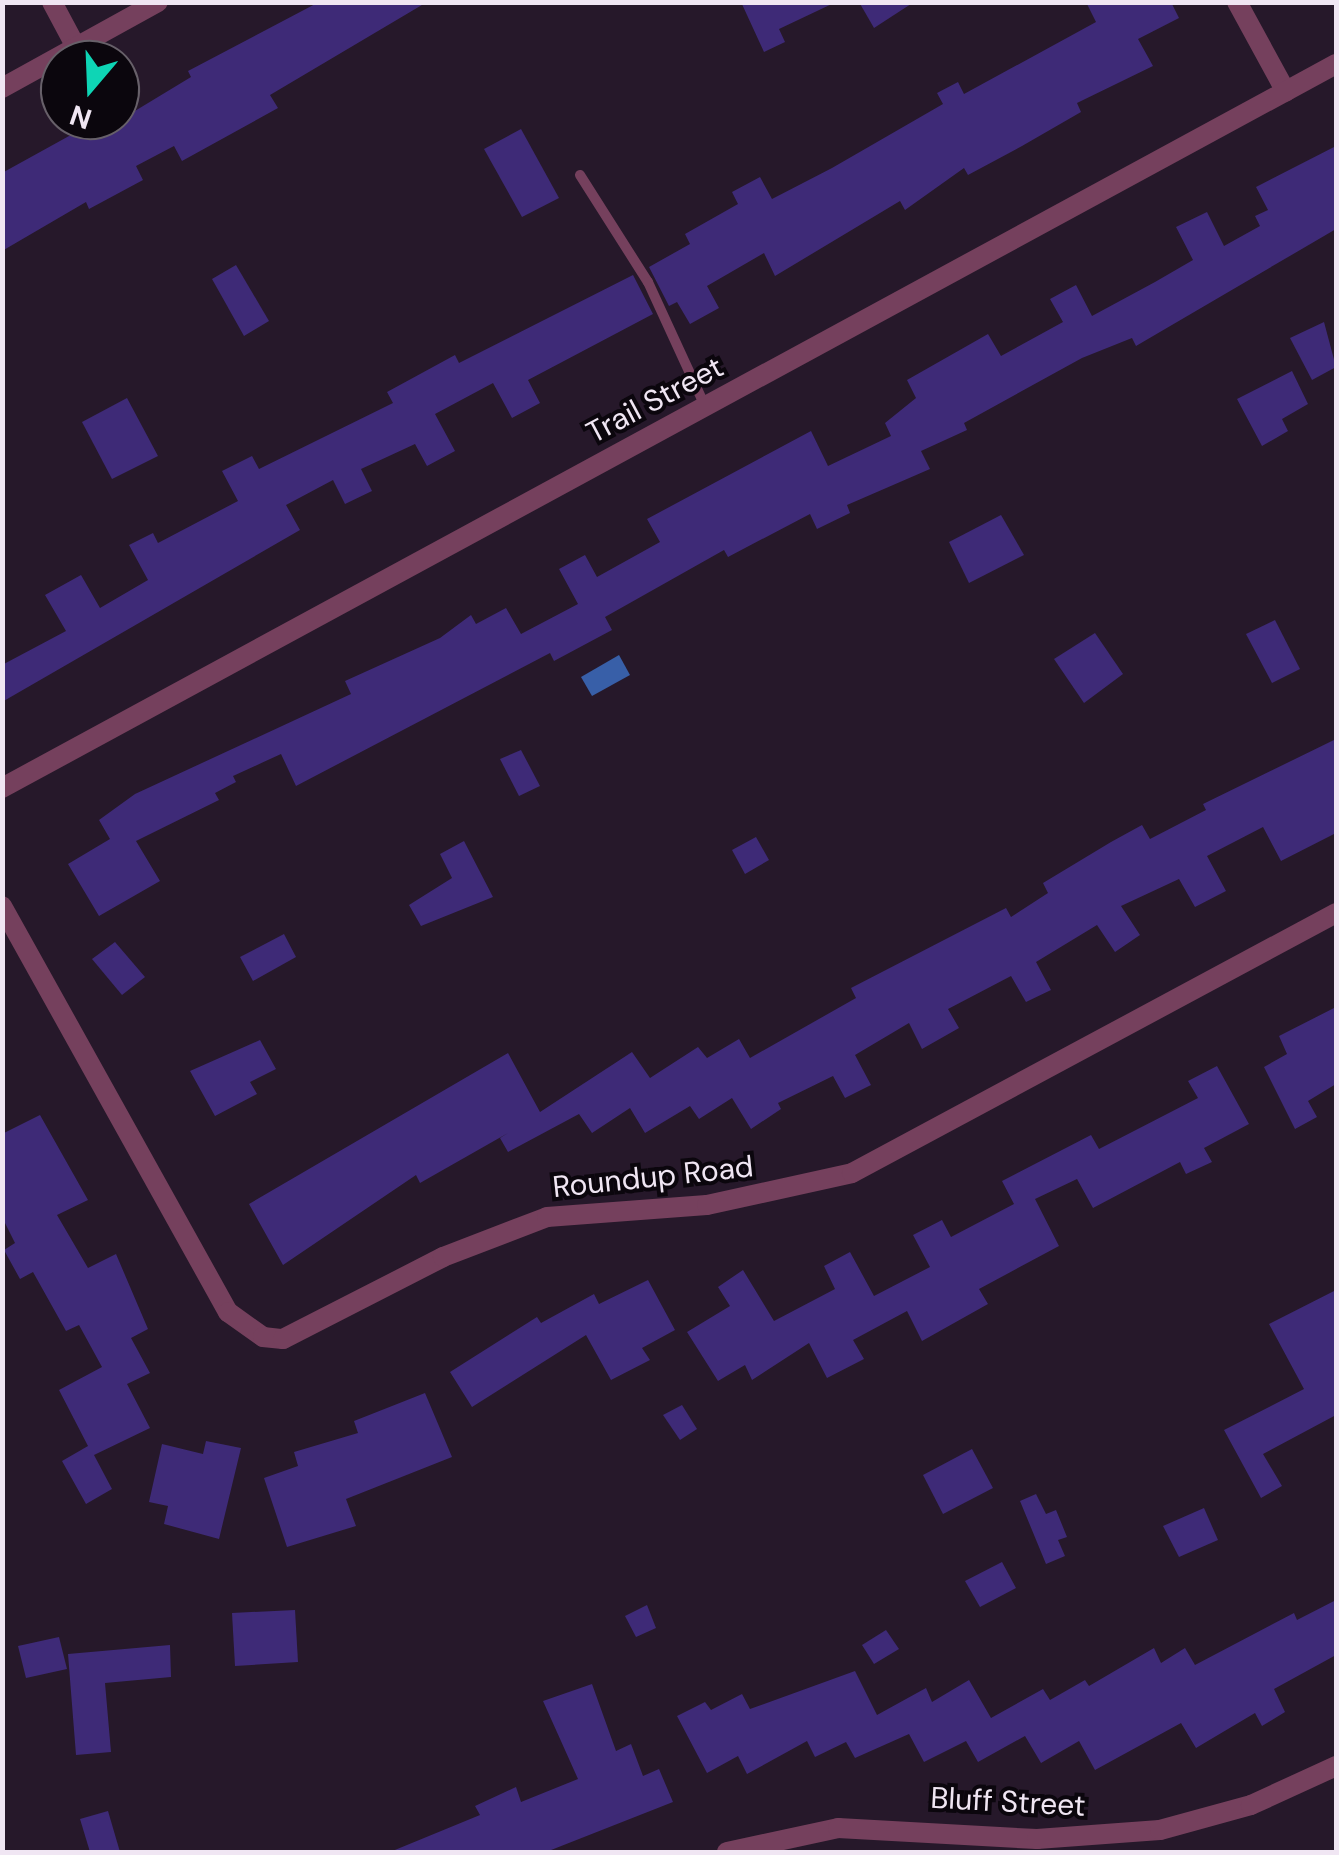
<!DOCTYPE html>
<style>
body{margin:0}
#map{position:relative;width:1339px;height:1855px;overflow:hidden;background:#26182a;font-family:"DM Sans",sans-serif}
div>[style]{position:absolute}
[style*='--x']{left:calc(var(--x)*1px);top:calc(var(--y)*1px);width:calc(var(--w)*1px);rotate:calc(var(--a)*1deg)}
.water>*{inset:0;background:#385fa8}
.building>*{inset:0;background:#3e2a77}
.service>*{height:10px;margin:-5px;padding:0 5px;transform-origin:5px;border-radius:5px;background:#75405d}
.minor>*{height:20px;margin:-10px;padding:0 10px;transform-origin:10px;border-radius:10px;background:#75405d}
span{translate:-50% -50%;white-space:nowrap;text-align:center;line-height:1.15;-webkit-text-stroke:8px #0b060d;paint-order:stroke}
.street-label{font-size:30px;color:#f0e6f3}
.frame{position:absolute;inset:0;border:5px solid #f0e6f3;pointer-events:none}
.north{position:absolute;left:40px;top:40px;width:100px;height:100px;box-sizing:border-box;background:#0b060d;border:2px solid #676069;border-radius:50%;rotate:199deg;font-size:28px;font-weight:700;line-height:40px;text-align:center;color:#f0e6f3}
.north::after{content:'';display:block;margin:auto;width:35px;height:45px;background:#0ed5b5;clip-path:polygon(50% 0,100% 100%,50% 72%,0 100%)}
</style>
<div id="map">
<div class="water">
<i style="clip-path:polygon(619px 655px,630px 675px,592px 696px,581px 677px)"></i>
</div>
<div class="building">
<i style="clip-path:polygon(319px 2px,427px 2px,270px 95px,278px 108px,182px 161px,174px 146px,136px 166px,143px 180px,89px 209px,86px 202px,2px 251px,2px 173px,98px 120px,120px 120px,191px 77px,188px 71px)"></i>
<i style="clip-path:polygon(741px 2px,836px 2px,779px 29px,785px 42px,764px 52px)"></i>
<i style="clip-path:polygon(859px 2px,914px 2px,874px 28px)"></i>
<i style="clip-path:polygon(1086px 2px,1171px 2px,1179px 18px,1138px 39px,1153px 66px,1077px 103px,1081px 112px,1022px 146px,968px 175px,964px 168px,905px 210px,900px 201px,775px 276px,764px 253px,707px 286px,719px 308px,690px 324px,677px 302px,669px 306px,649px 267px,690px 244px,685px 234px,738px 204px,732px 192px,760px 177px,772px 199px,832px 168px,943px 104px,937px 93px,958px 82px,964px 94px,1096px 22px)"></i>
<i style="clip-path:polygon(521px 129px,559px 198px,522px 217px,484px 149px)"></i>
<i style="clip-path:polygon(1336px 146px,1336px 229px,1136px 346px,1132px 338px,1082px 358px,964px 423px,967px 430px,921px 451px,930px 469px,847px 505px,850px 513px,817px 529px,810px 514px,728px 557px,724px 550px,605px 617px,612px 630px,554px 661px,550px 653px,296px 786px,281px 754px,233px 776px,236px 782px,215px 793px,219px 800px,136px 841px,160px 881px,99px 916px,68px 864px,110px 839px,99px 820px,135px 794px,351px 694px,345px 681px,440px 638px,471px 615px,476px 624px,506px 608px,521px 634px,578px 604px,559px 569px,585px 555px,597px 577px,660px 542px,647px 519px,811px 431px,828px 466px,891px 436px,885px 423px,916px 398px,907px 380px,988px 334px,1001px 356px,1063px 322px,1050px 299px,1076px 285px,1092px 316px,1155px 282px,1193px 260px,1176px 227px,1207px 212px,1224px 246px,1260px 226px,1255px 216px,1268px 210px,1256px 187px)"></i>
<i style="clip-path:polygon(236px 265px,269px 321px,244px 336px,212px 279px)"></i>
<i style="clip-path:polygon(633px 275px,653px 314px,528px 380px,540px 403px,512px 418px,493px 383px,435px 414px,455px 451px,427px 466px,415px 444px,361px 469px,372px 491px,345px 504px,333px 480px,286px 505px,300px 530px,2px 702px,2px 665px,66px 631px,45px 595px,81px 575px,100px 608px,148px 580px,129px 545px,153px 533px,158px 543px,238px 501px,222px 471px,252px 456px,259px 469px,393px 403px,387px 392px,455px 355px,459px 363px)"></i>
<i style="clip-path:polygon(1324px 322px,1336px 367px,1312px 380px,1290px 338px)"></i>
<i style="clip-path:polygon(1292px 371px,1308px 404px,1282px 419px,1288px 431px,1262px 446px,1237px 399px)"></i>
<i style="clip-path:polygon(127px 398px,158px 456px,112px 479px,82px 422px)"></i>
<i style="clip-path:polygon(1001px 515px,1024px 555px,969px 583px,949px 542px)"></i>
<i style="clip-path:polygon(1275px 620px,1300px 669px,1272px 683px,1246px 634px)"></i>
<i style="clip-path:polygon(1095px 633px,1123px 674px,1084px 703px,1054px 659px)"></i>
<i style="clip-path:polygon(1336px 739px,1336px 833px,1281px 861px,1263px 827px,1207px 856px,1226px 891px,1195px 907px,1179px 879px,1121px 906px,1140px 935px,1115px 952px,1097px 925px,1036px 962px,1051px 990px,1026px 1002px,1011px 976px,948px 1009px,959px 1028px,922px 1049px,909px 1023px,855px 1055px,871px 1085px,845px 1098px,833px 1076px,778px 1103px,781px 1109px,751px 1129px,732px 1098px,699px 1119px,690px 1106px,645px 1133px,630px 1108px,592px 1133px,579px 1114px,508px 1152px,500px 1138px,508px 1133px,420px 1183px,416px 1175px,283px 1265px,249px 1204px,508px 1053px,540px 1112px,632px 1052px,650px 1078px,698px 1047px,707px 1058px,739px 1039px,750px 1058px,856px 998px,851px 988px,1006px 908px,1011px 917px,1048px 893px,1043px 883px,1111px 842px,1142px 825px,1150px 839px,1206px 810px,1203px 804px)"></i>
<i style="clip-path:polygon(521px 750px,540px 786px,519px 796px,500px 759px)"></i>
<i style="clip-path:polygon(756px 837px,769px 860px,745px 874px,732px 850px)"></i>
<i style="clip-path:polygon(464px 841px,493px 897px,421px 926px,409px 905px,452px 878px,440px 854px)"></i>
<i style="clip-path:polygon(284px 934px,296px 957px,253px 981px,240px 957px)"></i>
<i style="clip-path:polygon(115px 942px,145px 977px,122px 995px,92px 959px)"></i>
<i style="clip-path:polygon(1336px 1007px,1336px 1084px,1308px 1101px,1317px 1117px,1295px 1129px,1264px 1067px,1287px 1054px,1279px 1036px)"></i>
<i style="clip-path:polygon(260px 1040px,276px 1069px,250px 1082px,257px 1094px,215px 1116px,190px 1071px)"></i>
<i style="clip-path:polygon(1217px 1066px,1249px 1124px,1204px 1148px,1212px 1162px,1186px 1174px,1180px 1162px,1093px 1208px,1077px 1179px,1035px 1199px,1059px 1246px,979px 1289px,988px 1304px,922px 1341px,907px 1311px,853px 1340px,864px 1359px,827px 1378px,809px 1343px,752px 1380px,745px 1365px,718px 1381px,687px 1332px,730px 1306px,718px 1287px,743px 1270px,774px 1321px,835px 1289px,824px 1266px,850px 1252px,874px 1296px,930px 1267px,913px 1235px,942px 1220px,951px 1237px,1014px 1204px,1002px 1181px,1091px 1135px,1099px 1149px,1198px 1098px,1188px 1081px)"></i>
<i style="clip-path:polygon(40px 1115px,88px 1200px,57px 1215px,88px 1268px,116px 1254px,148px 1329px,131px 1338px,150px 1373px,127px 1384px,150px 1428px,94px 1455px,112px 1489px,86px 1504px,62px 1461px,88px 1446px,59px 1390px,102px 1367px,79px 1325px,66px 1331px,33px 1272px,20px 1279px,4px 1250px,15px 1243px,2px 1217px,2px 1134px)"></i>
<i style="clip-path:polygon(648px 1280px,675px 1330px,642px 1348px,650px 1360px,611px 1380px,586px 1335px,472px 1407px,450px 1372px,537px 1317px,541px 1323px,594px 1294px,599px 1304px)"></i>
<i style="clip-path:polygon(1336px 1290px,1336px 1415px,1263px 1454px,1282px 1486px,1261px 1498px,1224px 1430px,1304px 1389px,1269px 1324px)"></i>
<i style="clip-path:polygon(425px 1393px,452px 1457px,346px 1499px,356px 1526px,287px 1547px,264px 1478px,298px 1466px,294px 1452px,358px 1433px,354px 1421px)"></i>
<i style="clip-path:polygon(682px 1405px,697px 1429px,680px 1440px,663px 1415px)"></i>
<i style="clip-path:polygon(206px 1441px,241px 1448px,219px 1539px,164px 1524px,168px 1506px,149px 1502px,162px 1444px,203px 1454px)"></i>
<i style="clip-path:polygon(972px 1449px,993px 1488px,943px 1514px,923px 1475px)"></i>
<i style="clip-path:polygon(1036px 1494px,1046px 1514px,1056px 1510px,1067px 1537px,1058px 1540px,1065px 1556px,1046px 1564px,1020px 1501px)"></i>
<i style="clip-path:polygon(1204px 1508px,1218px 1540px,1179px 1557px,1163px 1526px)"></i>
<i style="clip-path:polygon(1002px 1562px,1016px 1588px,980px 1607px,965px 1581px)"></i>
<i style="clip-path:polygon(1336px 1600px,1336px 1655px,1274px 1689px,1285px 1712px,1262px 1726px,1255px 1713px,1196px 1748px,1181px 1723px,1095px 1770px,1079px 1741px,1041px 1763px,1025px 1736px,978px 1762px,966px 1741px,924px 1762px,909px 1734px,855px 1758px,846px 1742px,815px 1757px,807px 1741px,747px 1774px,738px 1756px,707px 1773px,677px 1716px,705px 1702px,711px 1710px,742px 1694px,750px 1709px,855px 1671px,877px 1715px,926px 1688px,932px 1702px,969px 1680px,991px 1718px,1043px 1689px,1050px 1700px,1085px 1680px,1089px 1686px,1154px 1648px,1161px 1663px,1185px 1648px,1195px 1665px,1294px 1613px,1297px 1620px)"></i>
<i style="clip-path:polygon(647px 1605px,656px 1628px,636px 1637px,625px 1616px)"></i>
<i style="clip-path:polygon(295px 1610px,298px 1662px,235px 1666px,232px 1613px)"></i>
<i style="clip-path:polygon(886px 1630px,899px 1649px,874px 1664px,862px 1645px)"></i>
<i style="clip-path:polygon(59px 1637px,67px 1669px,26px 1678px,18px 1646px)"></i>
<i style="clip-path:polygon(170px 1645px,171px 1677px,105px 1683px,111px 1752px,76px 1755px,68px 1654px)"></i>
<i style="clip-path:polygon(592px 1684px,616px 1751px,631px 1744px,643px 1776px,659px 1769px,673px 1802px,546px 1852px,390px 1852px,480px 1815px,475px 1806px,516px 1787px,521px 1802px,578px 1779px,543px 1701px)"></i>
<i style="clip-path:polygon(108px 1811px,120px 1852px,90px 1852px,80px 1819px)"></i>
</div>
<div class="service">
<i style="--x:580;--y:175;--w:127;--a:57.6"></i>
<i style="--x:648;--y:282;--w:136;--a:65.3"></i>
</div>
<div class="minor">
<i style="--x:52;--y:2;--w:51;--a:61.9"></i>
<i style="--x:1237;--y:2;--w:102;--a:61.4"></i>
<i style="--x:2;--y:88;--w:178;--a:-28.9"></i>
<i style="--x:2;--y:788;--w:1518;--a:-28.49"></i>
<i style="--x:2;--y:906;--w:465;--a:60.9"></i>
<i style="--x:228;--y:1312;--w:43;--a:35.5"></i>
<i style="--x:263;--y:1337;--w:20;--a:6"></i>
<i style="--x:283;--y:1339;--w:180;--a:-27.1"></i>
<i style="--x:443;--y:1257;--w:111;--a:-21"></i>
<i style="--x:547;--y:1217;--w:160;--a:-4.3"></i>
<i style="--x:707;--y:1205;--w:148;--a:-12.4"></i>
<i style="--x:852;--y:1173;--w:549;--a:-28.24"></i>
<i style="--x:727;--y:1852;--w:114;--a:-12.2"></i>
<i style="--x:838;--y:1828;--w:199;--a:3.2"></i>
<i style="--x:1037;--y:1839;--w:123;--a:-4.2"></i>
<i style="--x:1160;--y:1830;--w:94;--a:-15.4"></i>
<i style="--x:1251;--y:1805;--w:94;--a:-24.6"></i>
</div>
<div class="street-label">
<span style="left:655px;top:400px;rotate:-28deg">Trail Street</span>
<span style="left:653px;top:1177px;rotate:-6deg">Roundup Road</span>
<span style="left:1008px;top:1802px;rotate:3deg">Bluff Street</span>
</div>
<div class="frame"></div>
<div class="north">N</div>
</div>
